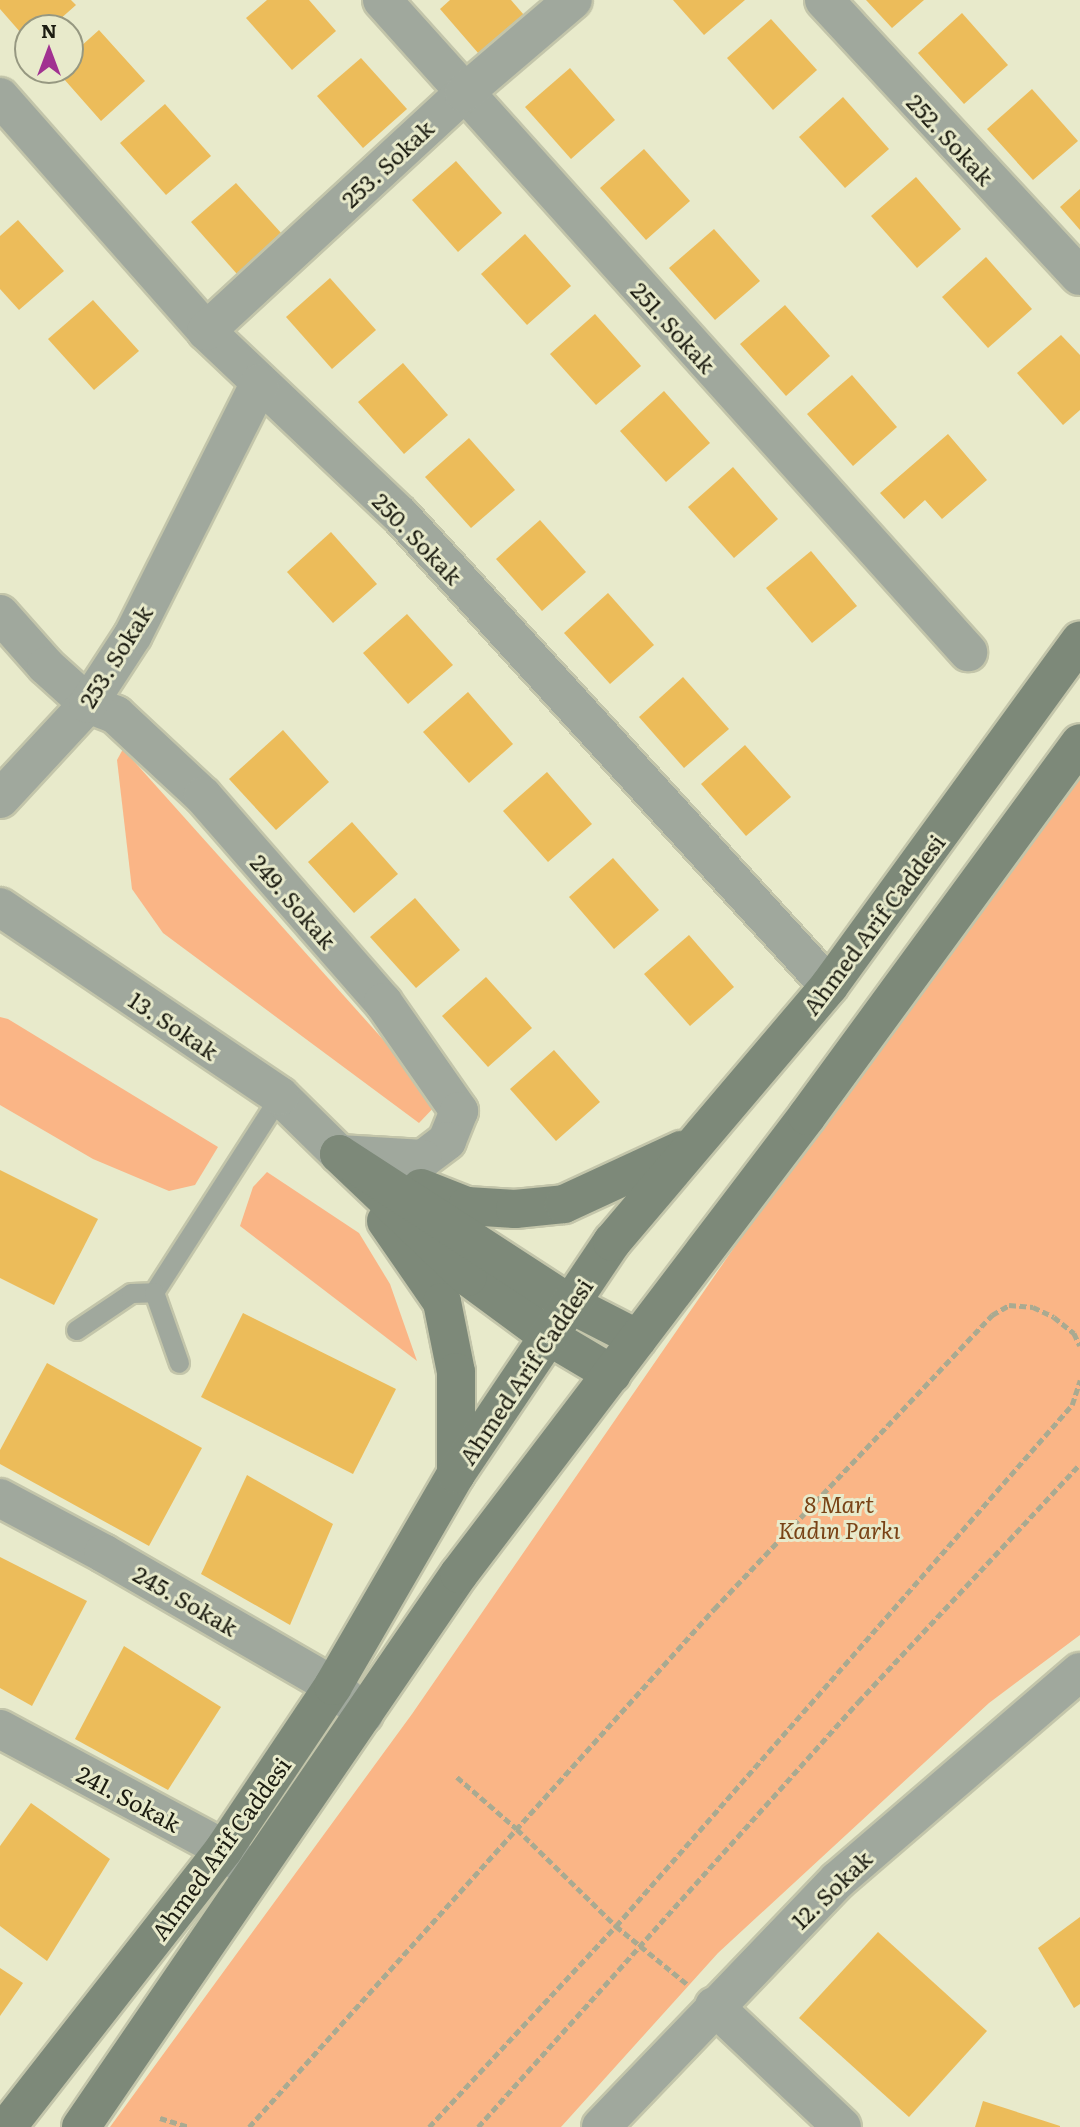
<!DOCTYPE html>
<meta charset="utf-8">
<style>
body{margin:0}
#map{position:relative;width:1080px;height:2127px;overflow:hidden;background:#e8eacb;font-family:Literata,serif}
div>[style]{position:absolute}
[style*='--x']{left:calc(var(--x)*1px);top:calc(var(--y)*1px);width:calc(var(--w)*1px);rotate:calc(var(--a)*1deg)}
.green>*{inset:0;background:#fab586}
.building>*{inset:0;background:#ecbc5a}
.path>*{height:4.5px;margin-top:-2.25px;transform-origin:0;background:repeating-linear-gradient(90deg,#a9aa91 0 7px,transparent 0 10.5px)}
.roads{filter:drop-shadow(2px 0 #c3c5aa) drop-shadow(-2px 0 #c3c5aa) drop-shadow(0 2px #c3c5aa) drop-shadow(0 -2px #c3c5aa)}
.lane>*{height:19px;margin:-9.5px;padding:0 9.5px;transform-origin:9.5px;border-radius:9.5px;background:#a0a89d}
.street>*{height:38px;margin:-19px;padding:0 19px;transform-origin:19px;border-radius:19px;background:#a0a89d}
.secondary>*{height:38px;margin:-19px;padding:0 19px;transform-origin:19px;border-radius:19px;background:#7d8979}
span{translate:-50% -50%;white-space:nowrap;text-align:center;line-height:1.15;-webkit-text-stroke:6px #e8eacb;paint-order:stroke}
.street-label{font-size:23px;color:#1c1c11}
.park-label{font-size:23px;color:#794316;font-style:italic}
.north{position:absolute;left:14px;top:14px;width:70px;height:70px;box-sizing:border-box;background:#e8eacb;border:2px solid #969881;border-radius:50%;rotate:0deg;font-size:19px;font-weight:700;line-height:28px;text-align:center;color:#1c1c11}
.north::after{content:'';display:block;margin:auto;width:24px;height:32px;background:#a13291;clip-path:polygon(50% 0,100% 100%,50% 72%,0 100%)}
</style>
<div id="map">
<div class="green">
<i style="clip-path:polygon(123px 749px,439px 1102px,419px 1123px,163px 933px,132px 889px,117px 760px)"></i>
<i style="clip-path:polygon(1080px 763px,1080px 1635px,989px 1703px,718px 1953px,561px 2127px,110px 2127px,412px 1714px,952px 932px)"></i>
<i style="clip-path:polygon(0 1017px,8px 1019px,218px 1147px,195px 1185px,169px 1191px,93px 1159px,0 1105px)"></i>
<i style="clip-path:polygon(267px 1172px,359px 1233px,390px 1284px,417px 1361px,240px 1226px,253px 1187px)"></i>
</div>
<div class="building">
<i style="clip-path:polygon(0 0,71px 0,76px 5px,50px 28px,28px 28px,28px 41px,0 9px)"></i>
<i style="clip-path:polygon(267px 0,309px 0,336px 31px,292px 70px,246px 18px)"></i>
<i style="clip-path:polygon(450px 0,511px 0,530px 22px,485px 61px,440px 9px)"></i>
<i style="clip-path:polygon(673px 0,745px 0,704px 35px)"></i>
<i style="clip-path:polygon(866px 0,924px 0,892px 28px)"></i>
<i style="clip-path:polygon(962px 13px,1008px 65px,964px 104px,918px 53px)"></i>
<i style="clip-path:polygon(771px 19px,817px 70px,773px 110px,727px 58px)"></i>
<i style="clip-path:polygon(99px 30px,145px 81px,101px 121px,56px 70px,70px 70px,70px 56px)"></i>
<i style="clip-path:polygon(361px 58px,407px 109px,363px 148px,317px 96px)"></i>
<i style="clip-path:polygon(570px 68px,615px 120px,571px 159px,525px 107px)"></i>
<i style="clip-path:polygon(1032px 89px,1078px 141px,1033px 180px,987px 129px)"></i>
<i style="clip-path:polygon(843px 97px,889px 149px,845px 188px,799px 137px)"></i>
<i style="clip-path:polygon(165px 104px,211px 156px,166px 195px,120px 143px)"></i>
<i style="clip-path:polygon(644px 149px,690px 201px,646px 240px,600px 188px)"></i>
<i style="clip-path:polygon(456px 161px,502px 213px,458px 252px,412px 200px)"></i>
<i style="clip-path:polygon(916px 177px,961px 229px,917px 268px,871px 216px)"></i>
<i style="clip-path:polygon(236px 183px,282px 234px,237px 274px,191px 222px)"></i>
<i style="clip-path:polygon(1080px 189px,1080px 230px,1060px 207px)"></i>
<i style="clip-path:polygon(18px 220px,64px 271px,19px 310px,0 289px,0 236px)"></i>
<i style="clip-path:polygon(714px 229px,760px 281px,715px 320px,669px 268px)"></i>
<i style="clip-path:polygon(525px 234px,571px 286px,527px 325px,481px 274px)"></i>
<i style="clip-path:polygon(986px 257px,1032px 309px,988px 348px,942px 297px)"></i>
<i style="clip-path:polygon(330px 278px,376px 330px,332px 369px,286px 317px)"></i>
<i style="clip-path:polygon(93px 300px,139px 351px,94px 390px,48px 339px)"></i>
<i style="clip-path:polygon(785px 305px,830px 356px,786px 396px,740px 344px)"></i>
<i style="clip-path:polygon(595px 314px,641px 366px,596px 405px,550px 354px)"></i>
<i style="clip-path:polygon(1061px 335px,1080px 355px,1080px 410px,1063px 425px,1017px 373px)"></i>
<i style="clip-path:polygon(403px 363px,448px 415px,404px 454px,358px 402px)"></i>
<i style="clip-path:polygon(852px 375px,897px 427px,853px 466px,807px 414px)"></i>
<i style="clip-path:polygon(664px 391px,710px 443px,666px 482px,620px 431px)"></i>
<i style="clip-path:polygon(948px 434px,987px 480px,942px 519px,925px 500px,904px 519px,880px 493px)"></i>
<i style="clip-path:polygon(469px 438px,515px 490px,471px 528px,425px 477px)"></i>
<i style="clip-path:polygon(733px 467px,778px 519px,734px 558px,688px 507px)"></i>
<i style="clip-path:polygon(540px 520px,586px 572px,542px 611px,496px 559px)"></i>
<i style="clip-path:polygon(331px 532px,377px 584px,333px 623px,287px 572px)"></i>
<i style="clip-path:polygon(811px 551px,857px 606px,812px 643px,766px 588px)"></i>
<i style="clip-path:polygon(608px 593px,654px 645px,610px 684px,564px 633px)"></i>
<i style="clip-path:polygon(407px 614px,453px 665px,408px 704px,363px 653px)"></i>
<i style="clip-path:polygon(683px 677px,729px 729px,684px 768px,639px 717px)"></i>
<i style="clip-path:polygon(468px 692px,513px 744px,469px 783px,423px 732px)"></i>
<i style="clip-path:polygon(283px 730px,329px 782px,276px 830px,229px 779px)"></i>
<i style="clip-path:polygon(745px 745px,791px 797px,746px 836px,701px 784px)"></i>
<i style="clip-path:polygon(547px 772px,592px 824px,548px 862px,503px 811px)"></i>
<i style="clip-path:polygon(352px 822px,398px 874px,354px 913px,308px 862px)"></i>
<i style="clip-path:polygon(613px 858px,659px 910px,614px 949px,569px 897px)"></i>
<i style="clip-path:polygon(415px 898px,460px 950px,416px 988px,370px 937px)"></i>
<i style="clip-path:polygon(689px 935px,734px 987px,690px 1026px,644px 974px)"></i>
<i style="clip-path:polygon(486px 977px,532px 1028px,488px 1067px,442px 1016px)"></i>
<i style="clip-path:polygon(554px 1050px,600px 1102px,556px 1141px,510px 1089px)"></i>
<i style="clip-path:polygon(0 1170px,98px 1219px,54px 1305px,0 1278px)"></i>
<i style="clip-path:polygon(243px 1313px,396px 1389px,353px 1474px,201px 1397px)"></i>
<i style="clip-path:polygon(47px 1363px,202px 1448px,149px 1546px,0 1464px,0 1450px)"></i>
<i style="clip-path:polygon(247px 1475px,333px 1524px,290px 1625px,201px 1574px)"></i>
<i style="clip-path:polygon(0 1557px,87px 1601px,32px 1706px,0 1688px)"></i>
<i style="clip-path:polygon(124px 1646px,221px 1707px,168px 1790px,75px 1739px)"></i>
<i style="clip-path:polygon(31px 1803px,110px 1859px,47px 1961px,0 1926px,0 1846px)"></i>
<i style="clip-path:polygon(1080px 1917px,1080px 2004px,1074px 2008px,1038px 1948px)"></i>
<i style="clip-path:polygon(878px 1932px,987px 2031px,909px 2117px,799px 2018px)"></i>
<i style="clip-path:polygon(0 1968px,23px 1983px,0 2016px)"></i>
<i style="clip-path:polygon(983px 2101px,1060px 2126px,1060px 2127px,975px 2127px)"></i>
</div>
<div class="path">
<i style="--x:457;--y:1777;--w:79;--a:40.9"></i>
<i style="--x:517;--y:1829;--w:139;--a:44.4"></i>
<i style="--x:616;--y:1926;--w:92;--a:39.2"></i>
<i style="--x:160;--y:2118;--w:31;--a:17"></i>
<i style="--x:249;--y:2127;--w:696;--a:-48.09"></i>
<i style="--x:714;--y:1609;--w:405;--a:-46.6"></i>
<i style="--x:992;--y:1315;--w:20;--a:-30"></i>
<i style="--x:1009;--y:1305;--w:24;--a:5"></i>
<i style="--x:1033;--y:1307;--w:23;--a:25"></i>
<i style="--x:1054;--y:1317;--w:26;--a:39"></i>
<i style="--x:1074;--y:1333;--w:14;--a:65"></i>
<i style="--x:429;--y:2127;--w:275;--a:-47.1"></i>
<i style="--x:616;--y:1926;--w:692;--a:-48.81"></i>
<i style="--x:1072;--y:1405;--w:26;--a:-72"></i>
<i style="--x:478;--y:2127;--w:570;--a:-48.2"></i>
<i style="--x:858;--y:1702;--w:325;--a:-47"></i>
</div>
<div class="roads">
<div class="lane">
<i style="--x:154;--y:1292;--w:233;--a:-57.3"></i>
<i style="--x:76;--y:1330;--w:66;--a:-33.9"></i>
<i style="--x:131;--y:1293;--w:23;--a:-2"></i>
<i style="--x:154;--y:1292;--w:75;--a:70.6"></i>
</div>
<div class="street">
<i style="--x:382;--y:0;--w:877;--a:48.05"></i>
<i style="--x:824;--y:0;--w:376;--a:47.2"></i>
<i style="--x:0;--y:97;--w:312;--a:48.6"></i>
<i style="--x:206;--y:331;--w:267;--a:43.5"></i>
<i style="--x:400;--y:515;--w:637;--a:47.67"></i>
<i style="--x:206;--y:331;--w:351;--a:-42.7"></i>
<i style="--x:464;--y:93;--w:143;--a:-40.5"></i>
<i style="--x:0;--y:614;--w:69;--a:48.5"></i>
<i style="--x:46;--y:666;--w:57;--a:42.1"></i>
<i style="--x:88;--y:704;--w:30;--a:21"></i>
<i style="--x:116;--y:715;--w:119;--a:43"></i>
<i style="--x:203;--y:796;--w:274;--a:48.9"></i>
<i style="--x:383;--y:1002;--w:133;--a:55.1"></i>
<i style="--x:459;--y:1111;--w:32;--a:112"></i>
<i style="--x:447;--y:1141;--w:30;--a:143"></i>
<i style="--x:423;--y:1159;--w:84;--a:-176.6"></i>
<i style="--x:339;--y:1154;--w:83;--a:-135.5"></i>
<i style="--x:280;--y:1096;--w:338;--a:-146"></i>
<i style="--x:0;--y:799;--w:129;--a:-47.2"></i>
<i style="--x:88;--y:704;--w:82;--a:-56.9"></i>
<i style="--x:133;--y:635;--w:282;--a:-63.3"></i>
<i style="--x:0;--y:1498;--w:117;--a:28.1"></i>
<i style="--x:103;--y:1553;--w:266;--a:30"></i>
<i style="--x:333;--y:1686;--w:42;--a:42.1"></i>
<i style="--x:0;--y:1729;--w:254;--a:28.2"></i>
<i style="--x:224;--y:1849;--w:31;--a:40"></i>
<i style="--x:714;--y:2006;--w:176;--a:43.4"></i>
<i style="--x:601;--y:2127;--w:342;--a:-46.2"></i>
<i style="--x:838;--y:1880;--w:319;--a:-40.7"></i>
</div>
<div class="secondary">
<i style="--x:421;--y:1188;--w:49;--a:21.4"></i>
<i style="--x:467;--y:1206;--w:48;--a:3.6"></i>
<i style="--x:515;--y:1209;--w:49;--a:-5.8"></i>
<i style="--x:564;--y:1204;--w:129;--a:-24.8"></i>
<i style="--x:386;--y:1221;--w:98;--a:55.3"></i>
<i style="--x:442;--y:1302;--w:71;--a:78.7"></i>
<i style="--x:456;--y:1372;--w:102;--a:90"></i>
<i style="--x:612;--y:1374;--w:74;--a:-149.3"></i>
<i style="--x:548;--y:1336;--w:99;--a:-143.6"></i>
<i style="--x:468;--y:1277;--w:178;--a:-136.4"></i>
<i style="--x:339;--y:1154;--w:275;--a:33"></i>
<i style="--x:570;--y:1304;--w:76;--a:27.2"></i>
<i style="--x:7;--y:2127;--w:353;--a:-52"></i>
<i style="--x:224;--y:1849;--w:196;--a:-56.2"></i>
<i style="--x:333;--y:1686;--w:245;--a:-59.9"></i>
<i style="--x:456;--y:1474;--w:280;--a:-56.1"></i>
<i style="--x:612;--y:1242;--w:336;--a:-49.7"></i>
<i style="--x:829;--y:986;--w:427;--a:-54"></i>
<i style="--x:81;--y:2127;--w:670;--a:-55.65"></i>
<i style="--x:459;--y:1574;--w:575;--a:-52.77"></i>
<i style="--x:807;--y:1116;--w:462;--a:-53.8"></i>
</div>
</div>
<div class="street-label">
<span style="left:951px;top:139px;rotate:47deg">252. Sokak</span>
<span style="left:387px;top:163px;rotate:-43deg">253. Sokak</span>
<span style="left:674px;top:327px;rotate:48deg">251. Sokak</span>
<span style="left:418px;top:538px;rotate:46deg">250. Sokak</span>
<span style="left:115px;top:656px;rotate:-58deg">253. Sokak</span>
<span style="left:294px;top:901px;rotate:49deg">249. Sokak</span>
<span style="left:873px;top:924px;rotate:-53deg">Ahmed Arif Caddesi</span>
<span style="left:174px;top:1025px;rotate:34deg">13. Sokak</span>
<span style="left:525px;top:1371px;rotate:-56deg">Ahmed Arif Caddesi</span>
<span style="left:186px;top:1600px;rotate:30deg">245. Sokak</span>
<span style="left:129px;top:1798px;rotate:28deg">241. Sokak</span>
<span style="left:220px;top:1848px;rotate:-54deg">Ahmed Arif Caddesi</span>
<span style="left:831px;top:1889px;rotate:-44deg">12. Sokak</span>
</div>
<div class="park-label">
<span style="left:839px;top:1516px">8 Mart<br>Kadın Parkı</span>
</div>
<div class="north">N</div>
</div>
